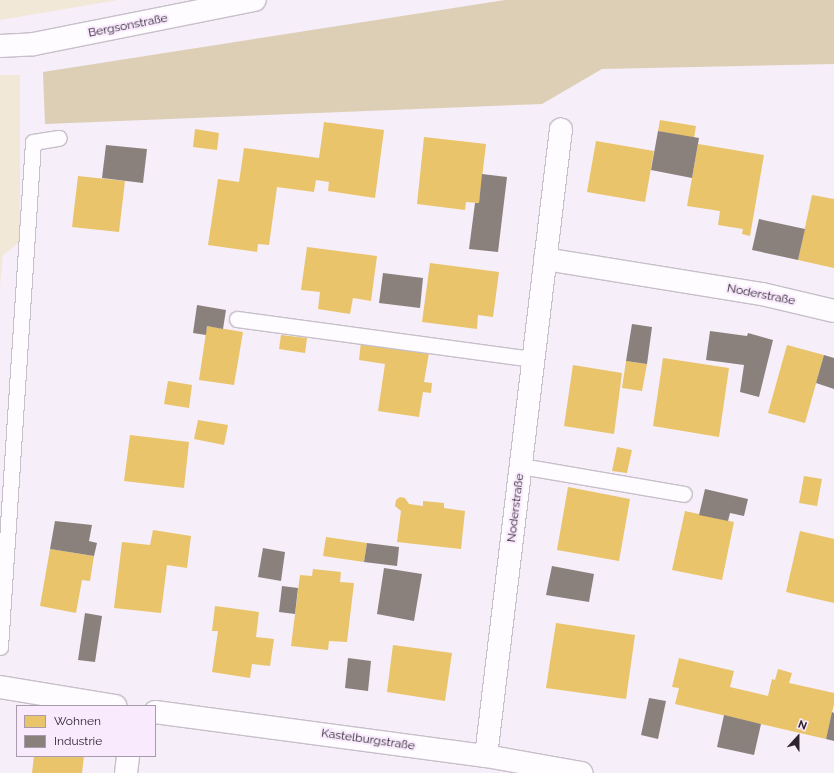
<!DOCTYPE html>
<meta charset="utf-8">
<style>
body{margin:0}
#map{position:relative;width:834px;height:773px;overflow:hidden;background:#f6eef9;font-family:Raleway,sans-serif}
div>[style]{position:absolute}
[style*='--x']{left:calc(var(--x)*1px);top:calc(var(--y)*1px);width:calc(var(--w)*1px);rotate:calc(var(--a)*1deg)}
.green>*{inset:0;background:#f2e8d8}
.forest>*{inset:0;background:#ddcfb5}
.homes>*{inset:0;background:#e9c46a}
.industry>*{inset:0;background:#8a817c}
.roads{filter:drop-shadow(1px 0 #c7bfca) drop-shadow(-1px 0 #c7bfca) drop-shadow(0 1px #c7bfca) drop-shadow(0 -1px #c7bfca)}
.lane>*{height:15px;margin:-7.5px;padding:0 7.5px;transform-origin:7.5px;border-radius:7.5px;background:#fefcfe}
.street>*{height:22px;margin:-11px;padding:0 11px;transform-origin:11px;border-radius:11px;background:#fefcfe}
.secondary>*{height:22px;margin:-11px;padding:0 11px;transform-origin:11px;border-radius:11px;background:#fefcfe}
span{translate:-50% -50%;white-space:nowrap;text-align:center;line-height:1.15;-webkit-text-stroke:4px #f9eafd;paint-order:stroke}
.street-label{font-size:12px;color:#2e2430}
.legend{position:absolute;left:16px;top:705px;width:140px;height:52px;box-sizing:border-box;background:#f9eafd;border:1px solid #a89bab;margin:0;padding:5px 7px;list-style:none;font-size:12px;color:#2e2430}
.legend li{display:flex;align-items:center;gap:8px;height:20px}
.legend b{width:20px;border:1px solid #a89bab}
.north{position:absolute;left:778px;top:717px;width:40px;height:40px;-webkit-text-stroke:3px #f9eafd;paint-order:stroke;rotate:21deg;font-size:11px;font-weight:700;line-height:16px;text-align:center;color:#2e2430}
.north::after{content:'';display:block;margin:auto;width:14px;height:18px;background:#2e2430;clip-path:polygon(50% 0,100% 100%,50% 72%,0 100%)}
</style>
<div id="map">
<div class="green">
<i style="clip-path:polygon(0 0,118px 0,0 20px)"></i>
<i style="clip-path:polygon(0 75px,20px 75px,20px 242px,3px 255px,0 286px)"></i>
</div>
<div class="forest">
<i style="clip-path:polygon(505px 0,834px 0,834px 64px,602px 69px,542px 104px,45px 124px,43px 72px)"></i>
</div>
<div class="homes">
<i style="clip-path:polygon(660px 120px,696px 126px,694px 138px,658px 131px)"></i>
<i style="clip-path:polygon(324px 122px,384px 130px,375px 198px,328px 191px,329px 182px,316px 180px,314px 192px,277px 187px,269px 245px,258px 244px,257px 252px,208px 245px,218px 179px,239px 182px,244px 148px,319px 158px)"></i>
<i style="clip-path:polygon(195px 129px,219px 133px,217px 150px,193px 147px)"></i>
<i style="clip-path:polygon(424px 137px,486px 144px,479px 203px,466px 202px,465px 210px,417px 204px)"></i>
<i style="clip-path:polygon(596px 141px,654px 151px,645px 202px,587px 192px)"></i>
<i style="clip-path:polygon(698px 144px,764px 155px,750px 236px,742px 234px,743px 229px,718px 225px,720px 211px,687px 206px)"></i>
<i style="clip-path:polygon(78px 176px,125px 181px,119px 232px,72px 227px)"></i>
<i style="clip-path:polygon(812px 195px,834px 199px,834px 268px,798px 260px)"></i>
<i style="clip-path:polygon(307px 247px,377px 256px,371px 301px,353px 298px,350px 314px,318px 309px,320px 292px,301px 290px)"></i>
<i style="clip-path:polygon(430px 263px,499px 272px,493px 317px,478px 315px,477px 329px,422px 322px)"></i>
<i style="clip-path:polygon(207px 326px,243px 332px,234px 385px,199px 380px)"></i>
<i style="clip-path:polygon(281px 335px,307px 338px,305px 353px,279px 349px)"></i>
<i style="clip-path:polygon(361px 342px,429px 353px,424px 382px,432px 383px,431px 393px,423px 392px,419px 417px,378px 411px,385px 364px,359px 360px)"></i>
<i style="clip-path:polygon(787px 345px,824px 355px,805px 423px,768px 413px)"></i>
<i style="clip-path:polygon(663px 358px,729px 368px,719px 437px,653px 426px)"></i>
<i style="clip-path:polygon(626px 361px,647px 364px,642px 391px,622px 388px)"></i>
<i style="clip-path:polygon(573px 365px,622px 373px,614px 434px,564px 426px)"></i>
<i style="clip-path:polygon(168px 381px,192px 385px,189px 408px,164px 404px)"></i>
<i style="clip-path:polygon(198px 420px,228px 425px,224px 445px,194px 439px)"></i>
<i style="clip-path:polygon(130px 435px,189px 442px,184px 488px,124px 481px)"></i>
<i style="clip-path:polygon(617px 447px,632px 450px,627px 473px,612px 471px)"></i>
<i style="clip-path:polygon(804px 476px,822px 479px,817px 506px,799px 503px)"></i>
<i style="clip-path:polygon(568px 487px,630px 499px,619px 561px,557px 550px)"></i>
<i style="clip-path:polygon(400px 497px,405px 498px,409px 504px,423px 506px,423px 501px,444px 503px,444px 508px,465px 511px,461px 549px,397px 542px,401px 511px,395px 506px,396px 500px)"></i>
<i style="clip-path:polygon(685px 511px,734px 522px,722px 580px,672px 570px)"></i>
<i style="clip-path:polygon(153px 530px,191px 536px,187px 568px,167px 565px,161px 613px,114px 608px,122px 542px,150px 545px)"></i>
<i style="clip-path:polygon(800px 531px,834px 539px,834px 603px,786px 592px)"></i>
<i style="clip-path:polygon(326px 537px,367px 543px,364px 562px,323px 556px)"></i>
<i style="clip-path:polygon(50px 549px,94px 556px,90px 581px,82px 580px,76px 613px,40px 606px)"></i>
<i style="clip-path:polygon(313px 569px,341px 572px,340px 582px,354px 583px,347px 642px,329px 641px,328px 650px,291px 646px,300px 575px,312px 576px)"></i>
<i style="clip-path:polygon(215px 606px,259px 612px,256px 637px,274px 639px,270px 666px,252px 664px,250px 678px,212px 672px,218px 631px,212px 631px)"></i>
<i style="clip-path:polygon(556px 623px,635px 635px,626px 699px,546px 688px)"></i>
<i style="clip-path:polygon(393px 645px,452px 653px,445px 701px,387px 692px)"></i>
<i style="clip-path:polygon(679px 658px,734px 671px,730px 687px,768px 696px,772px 679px,775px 680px,778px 669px,792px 673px,789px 683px,834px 693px,834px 704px,826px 739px,675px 704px,679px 688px,672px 687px)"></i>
<i style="clip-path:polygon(34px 756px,84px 756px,82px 773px,32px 773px)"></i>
</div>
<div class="industry">
<i style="clip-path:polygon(658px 131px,699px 138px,692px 178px,651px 170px)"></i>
<i style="clip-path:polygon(106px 145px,147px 149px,143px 183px,102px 178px)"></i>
<i style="clip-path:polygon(482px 174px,507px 177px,498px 252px,469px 249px,475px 203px,479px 203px)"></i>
<i style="clip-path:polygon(759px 219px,805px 229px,798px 260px,752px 250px)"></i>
<i style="clip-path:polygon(383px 273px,423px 278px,420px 308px,379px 303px)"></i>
<i style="clip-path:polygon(197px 305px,226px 310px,223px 329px,207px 326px,206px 335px,193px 333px)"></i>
<i style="clip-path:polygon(632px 324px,652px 327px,647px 364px,626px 361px)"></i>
<i style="clip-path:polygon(710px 331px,747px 336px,748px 333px,773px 340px,759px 397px,740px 392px,744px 365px,706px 360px)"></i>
<i style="clip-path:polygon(824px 355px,834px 358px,834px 389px,816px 383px)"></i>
<i style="clip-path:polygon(705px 489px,748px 499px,744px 516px,730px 513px,728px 521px,699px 515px)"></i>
<i style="clip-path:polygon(55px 521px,92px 525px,89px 541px,97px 543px,94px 556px,50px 549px)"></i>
<i style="clip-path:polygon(367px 543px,399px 547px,397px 566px,364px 562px)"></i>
<i style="clip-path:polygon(263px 548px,285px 552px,281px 581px,258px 577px)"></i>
<i style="clip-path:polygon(552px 566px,594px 574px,589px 602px,546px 595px)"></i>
<i style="clip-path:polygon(384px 568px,422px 574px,414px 621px,377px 614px)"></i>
<i style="clip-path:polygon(282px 586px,298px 588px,295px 614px,279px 612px)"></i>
<i style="clip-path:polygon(85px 613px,102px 616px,95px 662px,78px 660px)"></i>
<i style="clip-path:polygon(348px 658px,371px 661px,368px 691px,345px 688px)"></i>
<i style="clip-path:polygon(649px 698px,666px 701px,658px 739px,641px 735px)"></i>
<i style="clip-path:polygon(832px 712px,834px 713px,834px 741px,826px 739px)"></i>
<i style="clip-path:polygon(724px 715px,761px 724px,754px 755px,717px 747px)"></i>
</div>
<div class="roads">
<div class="lane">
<i style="--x:237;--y:319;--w:299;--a:7.7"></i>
<i style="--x:521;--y:466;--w:165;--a:9.7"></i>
<i style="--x:0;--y:647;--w:506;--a:-86.26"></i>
<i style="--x:33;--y:142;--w:26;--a:-9"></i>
</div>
<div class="street">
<i style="--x:545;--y:259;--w:220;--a:9.2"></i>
<i style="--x:762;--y:294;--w:74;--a:13.3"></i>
<i style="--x:0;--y:687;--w:117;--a:9.4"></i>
<i style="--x:155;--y:712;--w:334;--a:7.6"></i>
<i style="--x:486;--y:756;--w:97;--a:10.1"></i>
<i style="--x:486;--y:756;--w:631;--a:-83.18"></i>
<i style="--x:126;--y:773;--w:17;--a:-83"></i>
</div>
<div class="secondary">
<i style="--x:0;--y:46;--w:34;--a:-3"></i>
<i style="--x:34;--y:44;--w:225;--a:-11.3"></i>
</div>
</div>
<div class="street-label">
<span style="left:128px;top:26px;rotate:-11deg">Bergsonstraße</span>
<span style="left:761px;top:295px;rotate:11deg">Noderstraße</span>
<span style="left:516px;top:508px;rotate:-83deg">Noderstraße</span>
<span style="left:368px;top:740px;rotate:8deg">Kastelburgstraße</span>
</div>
<ul class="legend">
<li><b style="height:11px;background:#e9c46a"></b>Wohnen</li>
<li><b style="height:11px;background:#8a817c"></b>Industrie</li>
</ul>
<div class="north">N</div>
</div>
